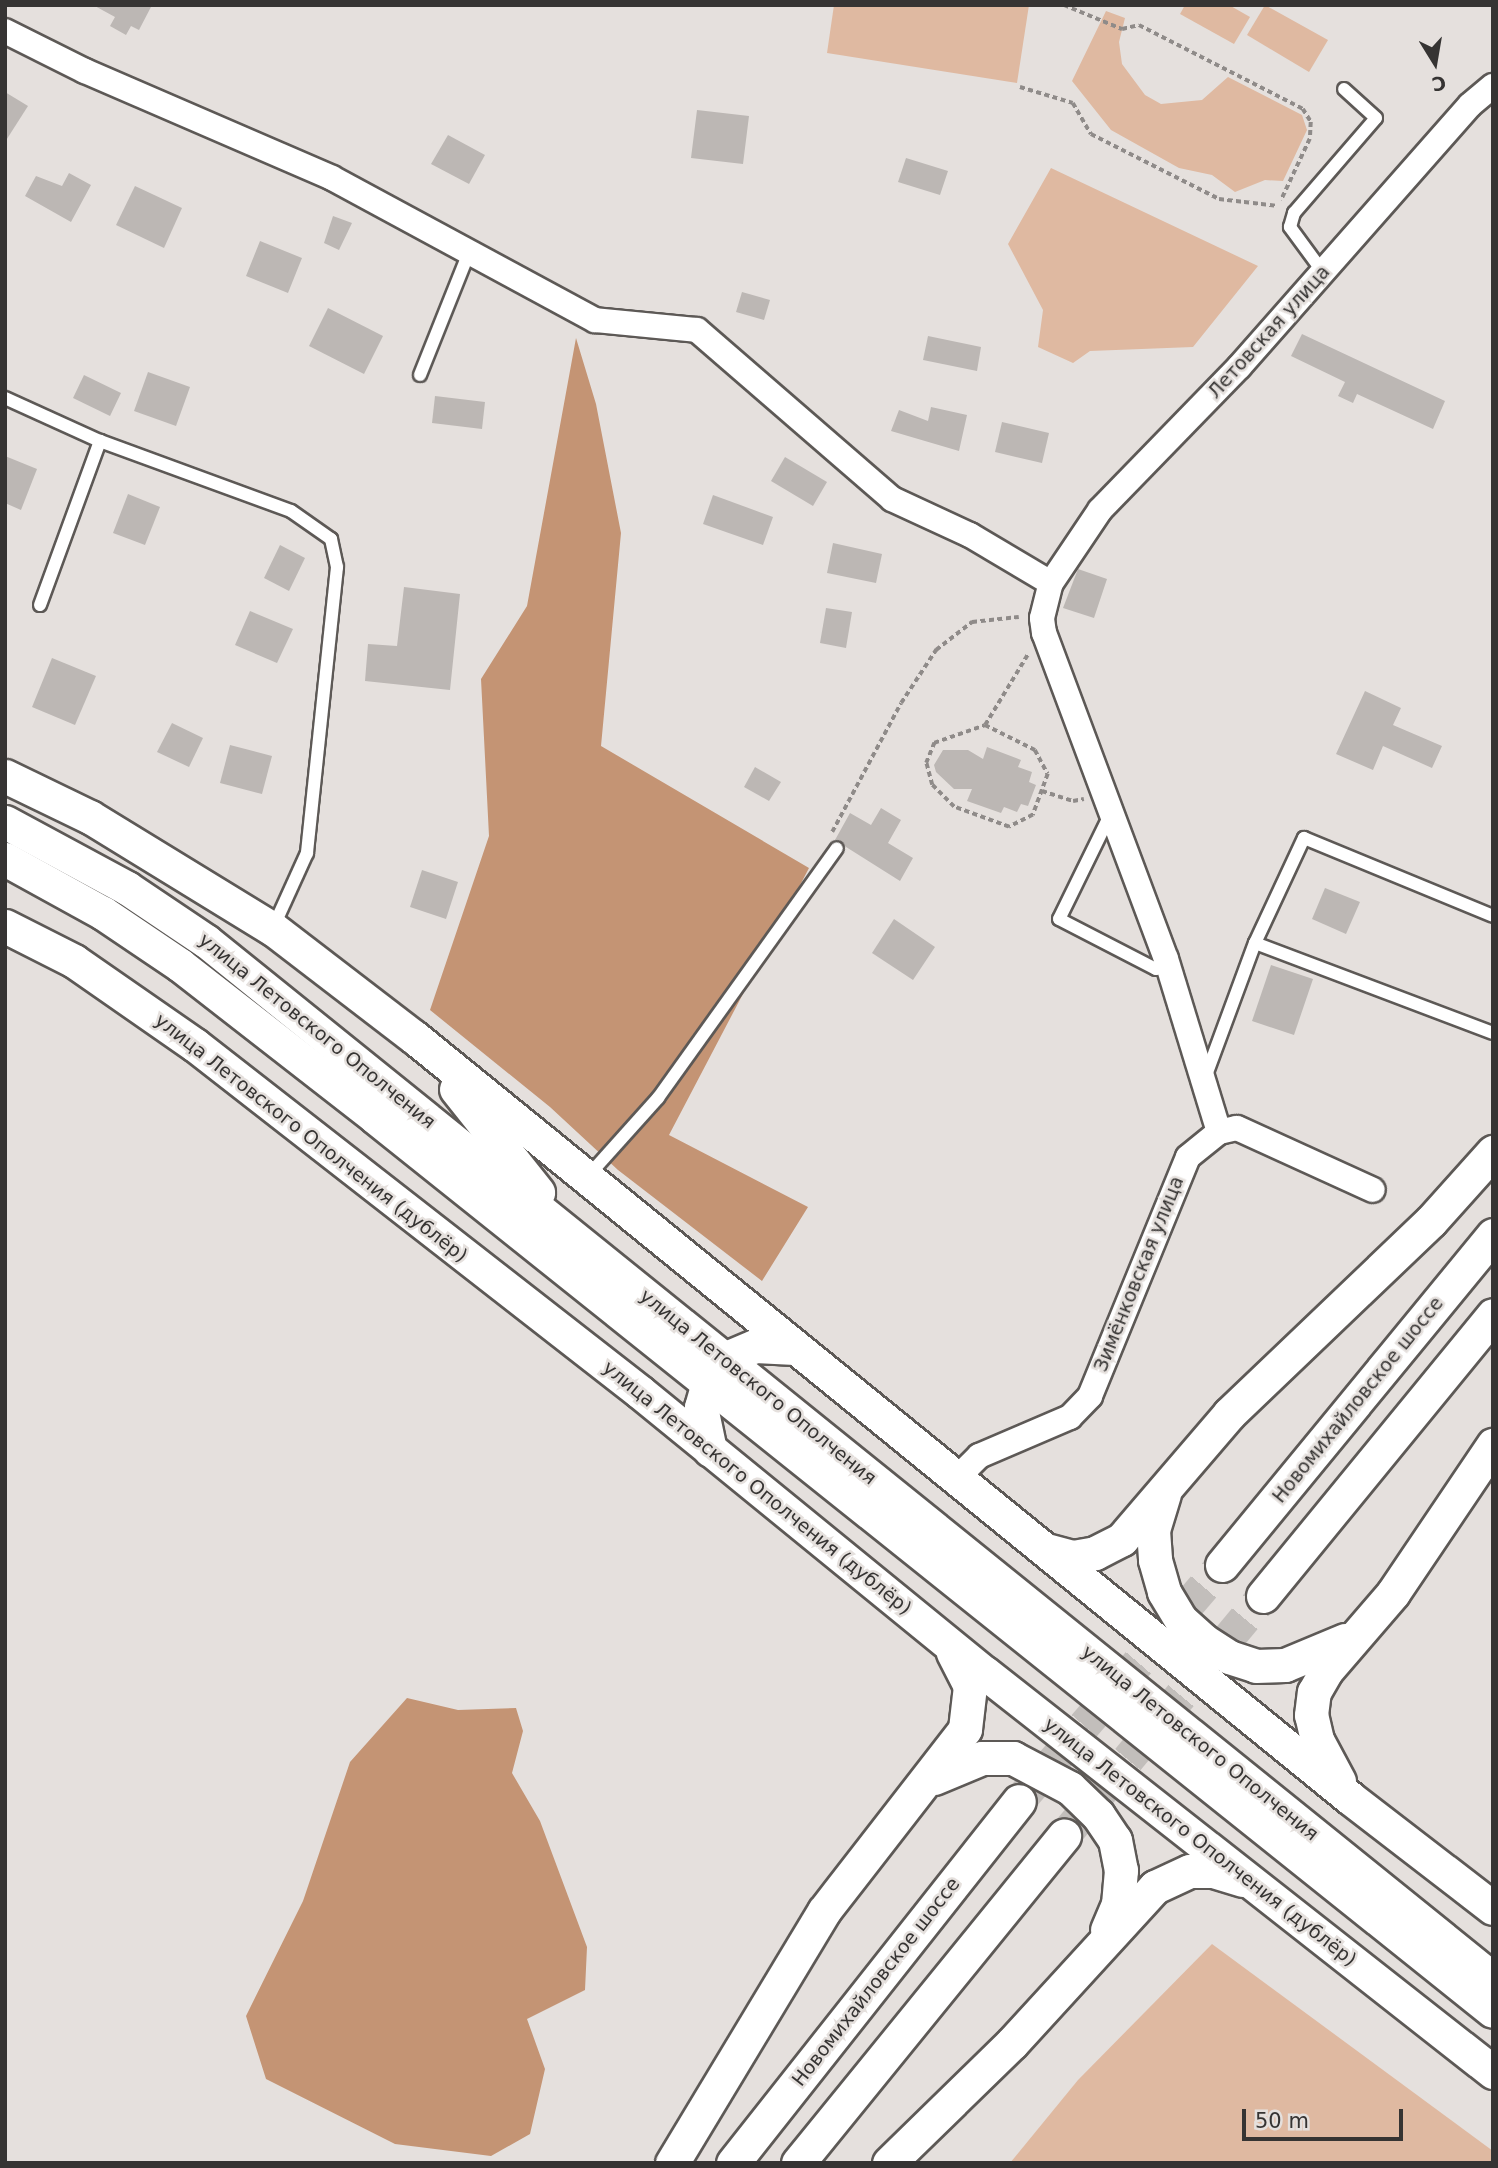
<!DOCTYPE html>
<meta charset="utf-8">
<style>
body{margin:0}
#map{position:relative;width:1498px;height:2168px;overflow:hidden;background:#e5e0dd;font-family:"DejaVu Sans",sans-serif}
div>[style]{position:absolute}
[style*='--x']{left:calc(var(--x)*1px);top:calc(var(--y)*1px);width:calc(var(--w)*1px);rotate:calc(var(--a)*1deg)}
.green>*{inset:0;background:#dfb9a1}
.forest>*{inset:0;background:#c49474}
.building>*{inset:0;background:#bcb7b4}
.secondary-tunnel>*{height:33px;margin-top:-16.5px;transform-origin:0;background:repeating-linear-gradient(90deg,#c2bebb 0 33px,transparent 0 50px)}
.path>*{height:3.5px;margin-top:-1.75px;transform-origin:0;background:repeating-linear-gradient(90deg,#8f8b89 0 5px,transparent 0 8.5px)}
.roads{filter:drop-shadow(2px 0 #5d5956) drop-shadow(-2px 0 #5d5956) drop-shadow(0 2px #5d5956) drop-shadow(0 -2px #5d5956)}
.lane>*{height:12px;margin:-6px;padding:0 6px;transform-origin:6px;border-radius:6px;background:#fff}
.street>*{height:24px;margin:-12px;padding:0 12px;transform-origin:12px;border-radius:12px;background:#fff}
.secondary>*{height:33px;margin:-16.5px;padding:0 16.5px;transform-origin:16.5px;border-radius:16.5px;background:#fff}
span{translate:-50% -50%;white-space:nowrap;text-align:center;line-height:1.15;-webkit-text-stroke:5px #e5e0dd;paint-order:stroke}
.street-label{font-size:19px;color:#363433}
.frame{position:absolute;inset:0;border:7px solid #363433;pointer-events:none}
.north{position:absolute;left:1400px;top:28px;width:70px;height:70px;-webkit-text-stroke:5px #e5e0dd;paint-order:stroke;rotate:169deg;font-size:19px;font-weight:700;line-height:28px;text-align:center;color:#363433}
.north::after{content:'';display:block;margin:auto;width:24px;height:32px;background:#363433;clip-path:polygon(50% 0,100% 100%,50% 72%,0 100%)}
.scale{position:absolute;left:1242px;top:2109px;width:161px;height:32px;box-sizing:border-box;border:4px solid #363433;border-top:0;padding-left:9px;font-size:21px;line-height:24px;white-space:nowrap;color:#363433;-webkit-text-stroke:5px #e5e0dd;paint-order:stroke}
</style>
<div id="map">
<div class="green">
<i style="clip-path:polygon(834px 5px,1029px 5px,1017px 83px,827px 53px)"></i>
<i style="clip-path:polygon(1185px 5px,1229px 5px,1250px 17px,1234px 44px,1180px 14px)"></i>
<i style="clip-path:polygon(1265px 5px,1328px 40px,1309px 72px,1247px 35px)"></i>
<i style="clip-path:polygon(1106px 11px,1125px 18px,1119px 42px,1122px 64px,1145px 95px,1161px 104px,1202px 100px,1228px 77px,1302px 115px,1307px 130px,1283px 181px,1265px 180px,1235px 192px,1212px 175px,1179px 168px,1111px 130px,1072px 81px)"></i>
<i style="clip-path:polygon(1051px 168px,1258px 266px,1193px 347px,1090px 351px,1073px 363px,1038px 347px,1043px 310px,1008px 244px)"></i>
<i style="clip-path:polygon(1212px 1944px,1493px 2151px,1493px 2163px,1010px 2163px,1078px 2080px)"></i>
</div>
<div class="forest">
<i style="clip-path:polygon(576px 338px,596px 404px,621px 533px,601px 746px,809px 868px,669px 1135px,808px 1207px,762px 1281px,618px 1170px,550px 1107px,430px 1010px,489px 836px,481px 679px,527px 606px)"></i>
<i style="clip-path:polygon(407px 1698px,458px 1710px,516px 1708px,523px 1731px,512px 1773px,540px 1821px,587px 1947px,585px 1990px,527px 2019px,545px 2069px,530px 2134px,491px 2156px,395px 2144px,266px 2079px,246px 2016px,303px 1901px,350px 1762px)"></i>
</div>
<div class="building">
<i style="clip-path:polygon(93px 5px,152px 5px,139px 30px,131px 26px,126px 35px,110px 26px,115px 17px)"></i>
<i style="clip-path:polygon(5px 92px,28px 106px,5px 142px)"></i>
<i style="clip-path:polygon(697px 110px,749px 116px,743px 164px,691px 158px)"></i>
<i style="clip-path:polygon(448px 135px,485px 155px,469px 184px,431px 164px)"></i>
<i style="clip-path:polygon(906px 158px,948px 171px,940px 195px,898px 182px)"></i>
<i style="clip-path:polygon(69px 173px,91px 185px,71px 222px,25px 196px,36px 176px,62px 186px)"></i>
<i style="clip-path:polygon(135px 186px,182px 208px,164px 248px,116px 225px)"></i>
<i style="clip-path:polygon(333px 216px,352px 223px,339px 250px,324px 243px)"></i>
<i style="clip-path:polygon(260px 241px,302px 258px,288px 293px,246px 276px)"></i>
<i style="clip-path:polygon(742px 292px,770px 300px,764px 320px,736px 312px)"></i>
<i style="clip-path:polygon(328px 308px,383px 336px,364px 374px,309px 346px)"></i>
<i style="clip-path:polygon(1302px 334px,1445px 401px,1433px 429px,1357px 394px,1353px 403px,1338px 396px,1345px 382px,1291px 356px)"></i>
<i style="clip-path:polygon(928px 336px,981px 347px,977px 371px,923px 360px)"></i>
<i style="clip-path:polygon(148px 372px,190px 387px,176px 426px,134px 411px)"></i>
<i style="clip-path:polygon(84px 375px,121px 393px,110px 416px,73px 398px)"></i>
<i style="clip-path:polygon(435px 396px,485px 402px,482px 429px,432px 423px)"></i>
<i style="clip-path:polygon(931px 407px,967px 415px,959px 451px,891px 431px,899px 410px,928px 421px)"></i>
<i style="clip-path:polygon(1002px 422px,1049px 433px,1042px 463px,995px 452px)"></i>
<i style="clip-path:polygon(5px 456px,37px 469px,21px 510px,5px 503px)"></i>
<i style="clip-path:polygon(785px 457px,827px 482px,813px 506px,771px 481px)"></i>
<i style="clip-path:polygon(128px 494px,160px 507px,145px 545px,113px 533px)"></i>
<i style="clip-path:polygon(713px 495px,773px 517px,763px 545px,703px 524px)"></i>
<i style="clip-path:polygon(833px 543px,882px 554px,876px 583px,827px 573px)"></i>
<i style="clip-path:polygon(280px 545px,305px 558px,289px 591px,264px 578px)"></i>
<i style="clip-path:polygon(1078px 569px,1107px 579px,1094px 618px,1063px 608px)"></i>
<i style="clip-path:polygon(404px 587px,460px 594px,450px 690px,365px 681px,368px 644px,397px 646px)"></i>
<i style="clip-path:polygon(826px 608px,852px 612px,846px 648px,820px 643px)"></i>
<i style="clip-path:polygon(250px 611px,293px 629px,277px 663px,235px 645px)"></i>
<i style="clip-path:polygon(52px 658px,96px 676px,75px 725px,32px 707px)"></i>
<i style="clip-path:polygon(1365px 691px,1401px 708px,1393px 725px,1442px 746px,1432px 768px,1383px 746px,1373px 770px,1336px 754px)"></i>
<i style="clip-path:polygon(172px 723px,203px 738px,189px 767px,157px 752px)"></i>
<i style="clip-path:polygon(230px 745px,272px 756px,262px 794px,220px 783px)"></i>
<i style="clip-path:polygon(987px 747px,1021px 760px,1018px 767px,1032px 772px,1029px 782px,1036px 785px,1028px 806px,1021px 804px,1017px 812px,1004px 807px,1001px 813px,967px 801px,972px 789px,954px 789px,936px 772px,934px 765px,943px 750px,968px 750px,983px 759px)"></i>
<i style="clip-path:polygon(755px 767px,781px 782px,769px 801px,744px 787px)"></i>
<i style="clip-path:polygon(881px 808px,901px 820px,888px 843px,913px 858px,900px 881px,835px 840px,850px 813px,871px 825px)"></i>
<i style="clip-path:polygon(422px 870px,458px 882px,446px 919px,410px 907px)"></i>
<i style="clip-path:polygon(1325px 888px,1360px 902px,1346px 934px,1312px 919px)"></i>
<i style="clip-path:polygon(894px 919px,935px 947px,913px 980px,872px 953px)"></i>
<i style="clip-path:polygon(1271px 965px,1313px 979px,1294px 1035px,1252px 1021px)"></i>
</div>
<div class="secondary-tunnel">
<i style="--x:1019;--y:1801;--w:311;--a:-49.3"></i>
<i style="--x:1064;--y:1836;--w:312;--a:-50.3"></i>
</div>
<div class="path">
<i style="--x:1064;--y:5;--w:63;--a:22.5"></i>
<i style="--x:1122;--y:29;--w:17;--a:-13"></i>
<i style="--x:1139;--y:25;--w:184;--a:27.1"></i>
<i style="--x:1303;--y:109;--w:15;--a:58"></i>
<i style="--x:1311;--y:122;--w:17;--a:93"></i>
<i style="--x:1310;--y:139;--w:68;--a:115.1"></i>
<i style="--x:1020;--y:87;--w:55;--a:16.8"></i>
<i style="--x:1073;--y:103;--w:36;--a:60"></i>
<i style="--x:1091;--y:134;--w:144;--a:26.9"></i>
<i style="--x:1219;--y:199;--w:59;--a:6.8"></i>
<i style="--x:985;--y:725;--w:56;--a:26.6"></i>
<i style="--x:1035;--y:750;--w:27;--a:62"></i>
<i style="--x:1048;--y:774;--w:44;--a:110.1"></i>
<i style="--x:1033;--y:815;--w:27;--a:153"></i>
<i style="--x:1009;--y:827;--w:59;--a:-160"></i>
<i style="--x:954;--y:807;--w:31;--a:-135"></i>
<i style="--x:932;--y:785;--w:23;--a:-105"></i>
<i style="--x:926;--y:763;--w:22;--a:-68"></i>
<i style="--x:934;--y:743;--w:54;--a:-19.4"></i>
<i style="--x:985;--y:725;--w:83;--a:-58.8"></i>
<i style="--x:1042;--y:791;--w:33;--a:18"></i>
<i style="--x:1073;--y:801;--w:11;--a:-10"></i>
<i style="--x:832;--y:832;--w:146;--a:-61.9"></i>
<i style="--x:901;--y:703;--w:64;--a:-56.6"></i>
<i style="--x:936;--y:650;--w:46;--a:-37.9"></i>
<i style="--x:972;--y:622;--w:47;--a:-6.1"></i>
</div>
<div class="roads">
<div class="lane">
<i style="--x:1323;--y:272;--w:56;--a:-126.3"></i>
<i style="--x:1290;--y:227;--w:15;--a:-74"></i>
<i style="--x:1294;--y:213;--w:125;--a:-49.2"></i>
<i style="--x:1376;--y:118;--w:43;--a:-137.8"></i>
<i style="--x:420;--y:375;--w:135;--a:-68.2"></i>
<i style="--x:5;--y:398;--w:104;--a:24.4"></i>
<i style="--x:100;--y:441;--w:203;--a:20.1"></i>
<i style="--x:291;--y:511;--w:49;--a:35"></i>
<i style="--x:331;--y:539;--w:29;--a:78"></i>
<i style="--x:337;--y:567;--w:288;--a:96"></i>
<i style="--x:307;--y:853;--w:82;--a:114.4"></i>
<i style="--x:40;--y:605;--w:175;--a:-69.9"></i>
<i style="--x:1112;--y:811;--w:120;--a:116.1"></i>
<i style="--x:1059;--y:919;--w:109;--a:27.3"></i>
<i style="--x:1156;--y:969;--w:14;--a:-45"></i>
<i style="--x:1255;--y:943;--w:254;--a:20.7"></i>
<i style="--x:1205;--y:1078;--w:144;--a:-69.7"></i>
<i style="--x:1255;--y:943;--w:116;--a:-65"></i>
<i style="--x:1304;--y:838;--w:204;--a:22.4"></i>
<i style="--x:588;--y:1176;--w:105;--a:-48.1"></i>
<i style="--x:658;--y:1098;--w:307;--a:-54.4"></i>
</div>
<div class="street">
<i style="--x:5;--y:31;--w:89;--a:26.6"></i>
<i style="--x:85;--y:71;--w:269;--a:23.4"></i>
<i style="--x:332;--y:178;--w:299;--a:28.4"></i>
<i style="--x:595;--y:320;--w:102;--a:5.6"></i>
<i style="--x:697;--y:330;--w:258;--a:40.9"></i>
<i style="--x:892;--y:499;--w:86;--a:24.8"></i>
<i style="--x:970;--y:535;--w:94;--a:30.7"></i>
<i style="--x:1219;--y:1132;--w:181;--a:-107"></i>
<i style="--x:1166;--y:959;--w:348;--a:-110.5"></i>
<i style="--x:1044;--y:633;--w:15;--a:-98"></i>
<i style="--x:1042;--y:618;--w:36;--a:-76"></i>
<i style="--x:1051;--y:583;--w:88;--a:-56.1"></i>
<i style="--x:1100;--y:510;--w:199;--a:-45.8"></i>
<i style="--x:1239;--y:367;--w:349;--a:-48.6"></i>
<i style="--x:1470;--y:105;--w:30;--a:-40"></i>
<i style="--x:956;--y:1479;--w:33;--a:-45"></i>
<i style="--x:979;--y:1456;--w:99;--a:-23.2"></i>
<i style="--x:1070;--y:1417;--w:29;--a:-46"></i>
<i style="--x:1090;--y:1396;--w:258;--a:-67.7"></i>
<i style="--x:1188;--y:1157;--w:40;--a:-39"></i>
<i style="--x:1219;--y:1132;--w:18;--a:-13"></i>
<i style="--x:1237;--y:1128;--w:149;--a:24.5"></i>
</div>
<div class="secondary">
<i style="--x:5;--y:776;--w:94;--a:25.8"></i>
<i style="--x:90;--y:817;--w:215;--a:31.5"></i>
<i style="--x:273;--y:929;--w:178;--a:37.5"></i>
<i style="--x:414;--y:1037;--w:1206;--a:39.11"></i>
<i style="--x:1350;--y:1798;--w:180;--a:37.6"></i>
<i style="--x:5;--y:822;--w:139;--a:28.4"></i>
<i style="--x:127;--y:888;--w:95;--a:33.9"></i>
<i style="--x:206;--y:941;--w:1653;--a:38.89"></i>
<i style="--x:5;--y:859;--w:112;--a:28.9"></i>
<i style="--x:103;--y:913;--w:93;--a:34"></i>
<i style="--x:180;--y:965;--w:247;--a:37.9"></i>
<i style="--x:375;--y:1117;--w:1431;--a:38.65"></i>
<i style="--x:5;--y:926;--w:77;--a:26.9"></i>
<i style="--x:74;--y:961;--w:147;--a:34.8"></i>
<i style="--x:195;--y:1045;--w:564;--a:37.95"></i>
<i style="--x:640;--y:1392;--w:445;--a:39.2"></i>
<i style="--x:985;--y:1673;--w:646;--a:38.15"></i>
<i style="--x:456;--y:1089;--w:132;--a:51.5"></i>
<i style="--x:710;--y:1450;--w:44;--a:-101.8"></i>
<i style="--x:701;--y:1407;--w:25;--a:-74"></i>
<i style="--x:708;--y:1383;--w:29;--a:-56"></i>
<i style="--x:724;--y:1359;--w:34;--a:-23"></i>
<i style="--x:755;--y:1346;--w:40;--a:2.9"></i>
<i style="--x:1164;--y:1494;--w:38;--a:107"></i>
<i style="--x:1153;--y:1530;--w:30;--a:86"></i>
<i style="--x:1155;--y:1560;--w:33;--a:74"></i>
<i style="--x:1164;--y:1592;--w:33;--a:59"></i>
<i style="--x:1181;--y:1620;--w:30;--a:42"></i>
<i style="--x:1203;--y:1640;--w:31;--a:33"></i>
<i style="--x:1229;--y:1657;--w:28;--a:18"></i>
<i style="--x:1256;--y:1666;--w:29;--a:-2"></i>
<i style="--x:1285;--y:1665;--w:65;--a:-22.6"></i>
<i style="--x:1046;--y:1550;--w:28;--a:15"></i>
<i style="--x:1073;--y:1557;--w:22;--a:-10"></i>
<i style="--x:1095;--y:1553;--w:30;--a:-27"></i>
<i style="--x:1122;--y:1539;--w:165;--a:-49.4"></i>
<i style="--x:1229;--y:1414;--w:279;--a:-43.7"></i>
<i style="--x:1431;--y:1221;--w:93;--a:-48.1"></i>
<i style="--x:1222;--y:1565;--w:427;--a:-50.6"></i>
<i style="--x:1263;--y:1596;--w:363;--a:-50.7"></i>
<i style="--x:934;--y:1778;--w:52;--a:-22.6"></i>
<i style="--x:982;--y:1758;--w:31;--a:0"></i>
<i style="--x:1013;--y:1758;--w:64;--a:27.8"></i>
<i style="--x:1070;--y:1788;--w:39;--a:44"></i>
<i style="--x:1098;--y:1815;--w:30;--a:56"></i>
<i style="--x:1115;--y:1840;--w:31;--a:79"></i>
<i style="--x:1121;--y:1870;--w:34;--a:95"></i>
<i style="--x:1118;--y:1904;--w:28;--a:113"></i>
<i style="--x:1339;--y:1781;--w:47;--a:-118.2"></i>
<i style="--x:1317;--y:1740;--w:26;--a:-103"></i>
<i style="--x:1311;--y:1715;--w:23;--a:-83"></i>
<i style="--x:1314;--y:1692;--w:24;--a:-60"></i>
<i style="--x:1326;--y:1671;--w:103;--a:-49.3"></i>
<i style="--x:1393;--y:1593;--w:179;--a:-56"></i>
<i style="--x:672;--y:2163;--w:294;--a:-58.9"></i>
<i style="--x:824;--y:1911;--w:230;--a:-52.2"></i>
<i style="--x:965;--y:1729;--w:43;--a:-83.4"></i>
<i style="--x:970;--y:1686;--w:38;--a:-117"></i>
<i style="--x:733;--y:2163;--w:461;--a:-51.7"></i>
<i style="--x:798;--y:2163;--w:422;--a:-50.9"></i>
<i style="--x:889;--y:2163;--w:172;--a:-44.3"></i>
<i style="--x:1012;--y:2043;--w:212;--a:-47.5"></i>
<i style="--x:1155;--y:1887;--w:38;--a:-25"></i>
<i style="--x:1190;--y:1871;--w:23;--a:0"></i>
<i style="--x:1213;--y:1871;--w:31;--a:17"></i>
</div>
</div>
<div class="street-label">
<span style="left:1269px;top:332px;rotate:-48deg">Летовская улица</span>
<span style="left:317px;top:1031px;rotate:39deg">улица Летовского Ополчения</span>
<span style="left:311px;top:1138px;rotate:38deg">улица Летовского Ополчения (дублёр)</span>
<span style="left:1139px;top:1274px;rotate:-68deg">Зимёнковская улица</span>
<span style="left:758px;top:1387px;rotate:39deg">улица Летовского Ополчения</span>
<span style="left:1358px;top:1400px;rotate:-51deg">Новомихайловское шоссе</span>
<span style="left:757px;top:1488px;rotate:39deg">улица Летовского Ополчения (дублёр)</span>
<span style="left:1200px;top:1743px;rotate:39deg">улица Летовского Ополчения</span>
<span style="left:1200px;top:1842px;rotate:38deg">улица Летовского Ополчения (дублёр)</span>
<span style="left:876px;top:1982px;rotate:-52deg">Новомихайловское шоссе</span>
</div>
<div class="frame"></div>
<div class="north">С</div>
<div class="scale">50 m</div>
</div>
